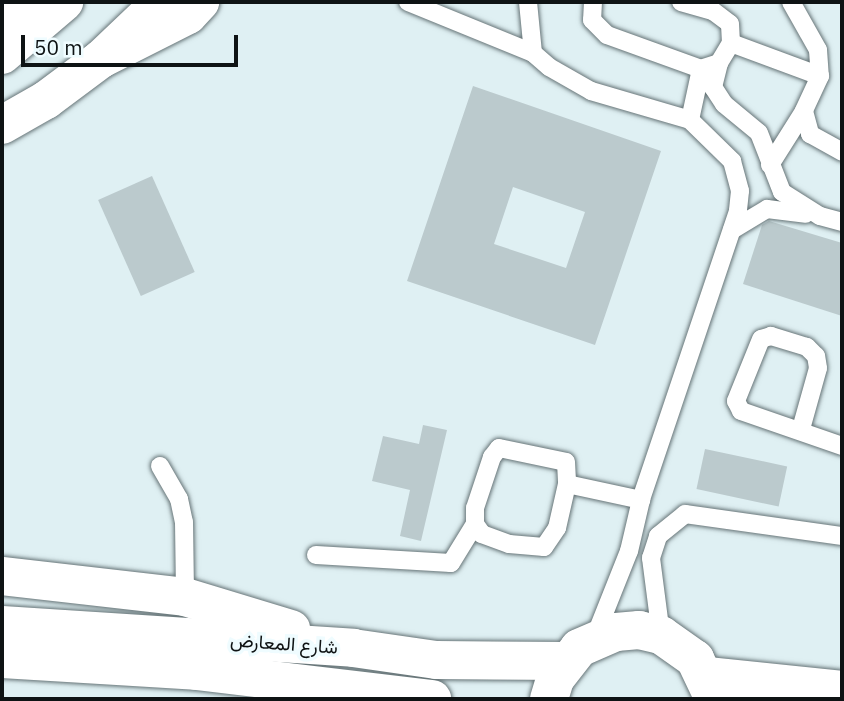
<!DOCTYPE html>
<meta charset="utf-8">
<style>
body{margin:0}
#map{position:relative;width:844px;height:701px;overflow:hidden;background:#dff0f3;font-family:"IBM Plex Sans",Vazirmatn,sans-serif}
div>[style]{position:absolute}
.building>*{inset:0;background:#bbcacd;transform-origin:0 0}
.roads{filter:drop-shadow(0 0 2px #667477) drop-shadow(0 0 2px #667477)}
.lane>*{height:18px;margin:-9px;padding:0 9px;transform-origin:9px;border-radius:9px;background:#fff}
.secondary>*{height:38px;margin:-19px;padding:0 19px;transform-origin:19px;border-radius:19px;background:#fff}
.highway>*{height:38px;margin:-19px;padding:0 19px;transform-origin:19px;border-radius:19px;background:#fff}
span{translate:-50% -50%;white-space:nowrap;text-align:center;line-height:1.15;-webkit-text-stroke:7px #effcff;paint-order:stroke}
.street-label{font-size:19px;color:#0e1314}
.frame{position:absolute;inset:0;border:4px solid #0e1314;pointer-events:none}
.scale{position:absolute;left:21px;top:35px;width:217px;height:32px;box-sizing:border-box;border:4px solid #0e1314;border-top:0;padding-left:9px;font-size:21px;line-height:24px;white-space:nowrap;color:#0e1314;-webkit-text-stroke:5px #effcff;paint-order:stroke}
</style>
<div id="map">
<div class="building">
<div style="clip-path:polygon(evenodd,473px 86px,661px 151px,595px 345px,407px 281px,473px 86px,513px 187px,585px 212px,566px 268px,494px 244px,513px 187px)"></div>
<div style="left:152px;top:176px;width:105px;height:59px;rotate:66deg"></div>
<div style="clip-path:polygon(769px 221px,842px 243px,842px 316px,743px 284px,762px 225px)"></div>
<div style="clip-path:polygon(423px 425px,447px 430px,421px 541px,400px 536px,410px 490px,372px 481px,383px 436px,419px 444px)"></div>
<div style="left:705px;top:449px;width:84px;height:41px;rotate:12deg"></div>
</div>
<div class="roads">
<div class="lane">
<div style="left:408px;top:2px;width:135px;rotate:22.2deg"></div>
<div style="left:528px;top:2px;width:51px;rotate:84.4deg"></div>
<div style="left:533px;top:53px;width:21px;rotate:41deg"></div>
<div style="left:549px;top:67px;width:48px;rotate:29.7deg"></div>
<div style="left:591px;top:91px;width:103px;rotate:16.3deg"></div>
<div style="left:690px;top:120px;width:59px;rotate:44.3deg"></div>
<div style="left:732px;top:161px;width:31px;rotate:75deg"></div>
<div style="left:740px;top:191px;width:20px;rotate:96deg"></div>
<div style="left:738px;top:211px;width:305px;rotate:108.6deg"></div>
<div style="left:641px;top:500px;width:52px;rotate:103.2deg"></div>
<div style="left:629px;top:551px;width:95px;rotate:111.7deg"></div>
<div style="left:593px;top:2px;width:18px;rotate:93deg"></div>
<div style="left:592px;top:20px;width:21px;rotate:45deg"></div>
<div style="left:607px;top:35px;width:100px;rotate:19.9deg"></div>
<div style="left:681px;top:2px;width:33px;rotate:16deg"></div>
<div style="left:713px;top:11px;width:21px;rotate:37deg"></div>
<div style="left:730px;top:24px;width:19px;rotate:87deg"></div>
<div style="left:731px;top:43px;width:23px;rotate:121deg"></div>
<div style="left:719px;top:63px;width:19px;rotate:162deg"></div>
<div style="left:701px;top:69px;width:52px;rotate:102.2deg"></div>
<div style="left:791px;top:2px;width:55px;rotate:60.6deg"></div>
<div style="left:818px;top:50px;width:26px;rotate:86deg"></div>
<div style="left:820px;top:76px;width:38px;rotate:115deg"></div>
<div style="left:804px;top:111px;width:24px;rotate:75deg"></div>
<div style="left:810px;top:134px;width:37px;rotate:29deg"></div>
<div style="left:731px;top:43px;width:95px;rotate:20.3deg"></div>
<div style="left:719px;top:63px;width:25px;rotate:104deg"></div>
<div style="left:713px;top:87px;width:20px;rotate:57deg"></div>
<div style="left:724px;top:104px;width:45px;rotate:39.6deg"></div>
<div style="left:759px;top:133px;width:63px;rotate:68.7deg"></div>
<div style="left:782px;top:192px;width:45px;rotate:32.3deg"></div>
<div style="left:820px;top:216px;width:23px;rotate:15deg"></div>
<div style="left:770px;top:165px;width:64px;rotate:-57.8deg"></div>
<div style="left:732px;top:230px;width:41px;rotate:-31deg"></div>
<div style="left:767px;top:209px;width:39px;rotate:7deg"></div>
<div style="left:801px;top:429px;width:63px;rotate:-74.4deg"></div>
<div style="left:818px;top:368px;width:12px;rotate:-99deg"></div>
<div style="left:816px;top:356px;width:13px;rotate:-135deg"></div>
<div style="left:807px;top:347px;width:38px;rotate:-163deg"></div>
<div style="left:771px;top:336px;width:10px;rotate:163deg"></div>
<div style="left:761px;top:339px;width:67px;rotate:112deg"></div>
<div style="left:736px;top:401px;width:11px;rotate:63deg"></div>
<div style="left:741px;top:411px;width:107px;rotate:19.1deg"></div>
<div style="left:160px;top:466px;width:38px;rotate:60deg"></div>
<div style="left:179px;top:499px;width:24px;rotate:78deg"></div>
<div style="left:184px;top:522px;width:75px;rotate:89.2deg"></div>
<div style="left:567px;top:484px;width:45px;rotate:102.8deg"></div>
<div style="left:557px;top:528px;width:23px;rotate:124deg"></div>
<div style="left:544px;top:547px;width:35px;rotate:-175deg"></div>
<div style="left:509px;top:544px;width:29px;rotate:-160deg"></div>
<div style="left:482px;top:534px;width:12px;rotate:-125deg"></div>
<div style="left:475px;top:524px;width:16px;rotate:-90deg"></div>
<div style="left:475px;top:508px;width:54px;rotate:-71.6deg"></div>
<div style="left:492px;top:457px;width:11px;rotate:-52deg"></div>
<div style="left:499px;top:448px;width:68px;rotate:11.8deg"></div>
<div style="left:566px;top:462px;width:22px;rotate:87deg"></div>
<div style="left:567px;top:484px;width:76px;rotate:12.2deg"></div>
<div style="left:316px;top:555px;width:135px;rotate:3.4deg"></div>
<div style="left:451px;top:563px;width:46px;rotate:-58.4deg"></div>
<div style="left:661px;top:635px;width:78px;rotate:-97.4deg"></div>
<div style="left:651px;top:558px;width:23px;rotate:-72deg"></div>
<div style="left:658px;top:536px;width:35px;rotate:-39deg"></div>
<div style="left:685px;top:514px;width:159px;rotate:8deg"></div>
</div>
<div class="secondary">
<div style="left:2px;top:55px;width:82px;rotate:-40.5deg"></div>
<div style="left:2px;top:125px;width:51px;rotate:-29.6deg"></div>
<div style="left:46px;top:100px;width:69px;rotate:-36.7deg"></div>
<div style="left:101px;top:59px;width:83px;rotate:-43.5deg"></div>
<div style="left:2px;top:576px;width:184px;rotate:6.5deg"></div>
<div style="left:185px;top:597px;width:111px;rotate:16.8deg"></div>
<div style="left:2px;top:625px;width:352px;rotate:3.7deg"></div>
<div style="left:353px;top:648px;width:84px;rotate:8.2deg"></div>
<div style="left:436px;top:660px;width:130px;rotate:0.4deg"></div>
<div style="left:2px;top:659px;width:194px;rotate:3.5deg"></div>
<div style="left:196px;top:671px;width:238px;rotate:6.8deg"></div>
<div style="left:707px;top:676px;width:136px;rotate:5.9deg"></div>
<div style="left:549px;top:699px;width:21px;rotate:-73deg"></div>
<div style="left:555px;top:679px;width:39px;rotate:-52deg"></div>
<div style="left:579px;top:648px;width:40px;rotate:-23.4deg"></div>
<div style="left:616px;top:632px;width:23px;rotate:-5deg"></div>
<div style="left:639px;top:630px;width:23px;rotate:13deg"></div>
<div style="left:661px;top:635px;width:42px;rotate:35.2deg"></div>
<div style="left:695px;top:659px;width:44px;rotate:64.6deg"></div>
</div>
<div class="highway">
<div style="left:2px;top:27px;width:37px;rotate:-43deg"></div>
<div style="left:101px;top:59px;width:97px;rotate:-26.8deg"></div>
<div style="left:188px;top:15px;width:18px;rotate:-47deg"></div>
</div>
</div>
<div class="street-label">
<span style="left:284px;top:644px;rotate:4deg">شارع المعارض</span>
</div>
<div class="frame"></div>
<div class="scale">50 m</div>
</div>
